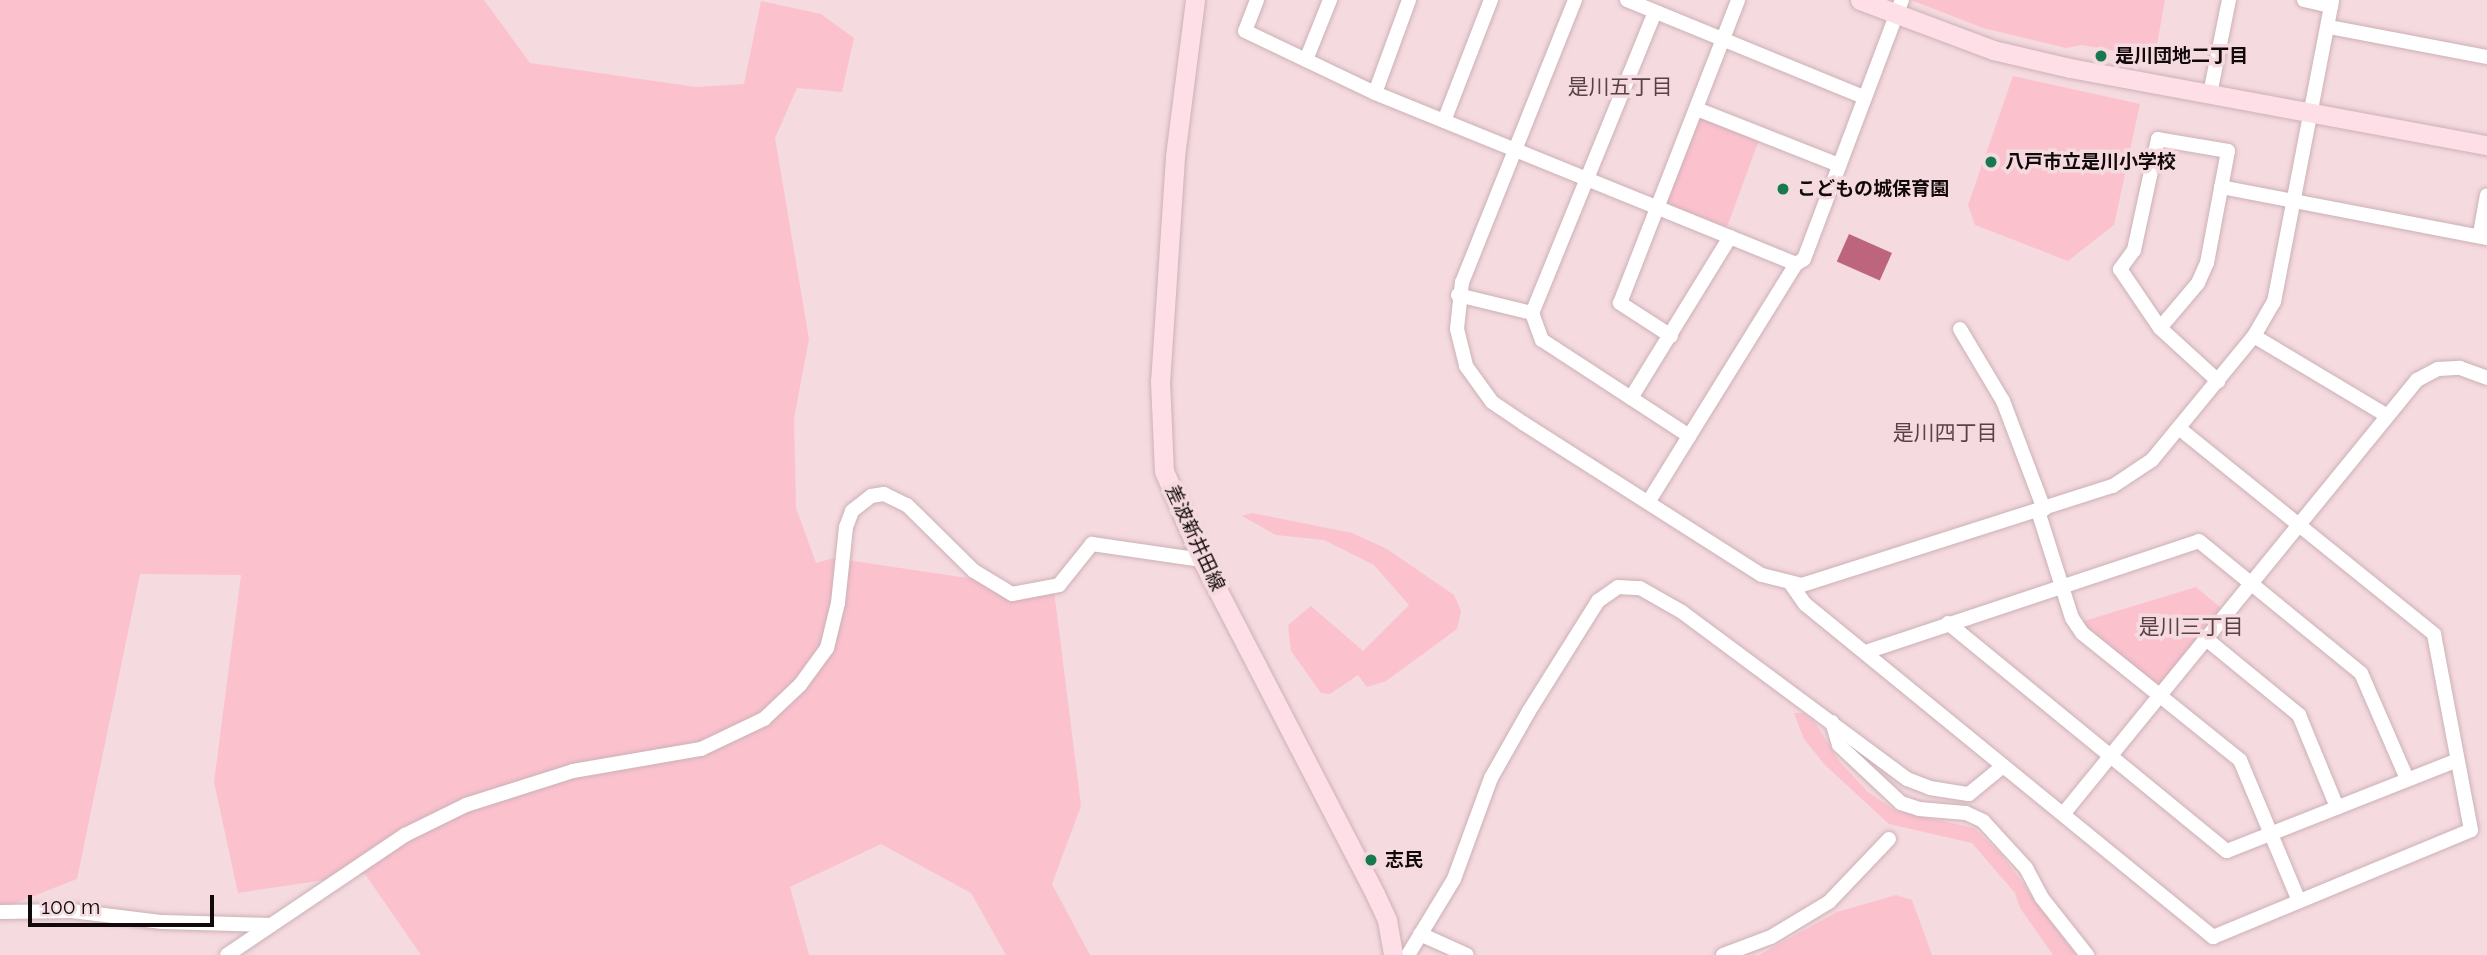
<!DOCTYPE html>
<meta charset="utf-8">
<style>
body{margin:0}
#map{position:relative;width:2487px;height:955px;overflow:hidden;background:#f5dadf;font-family:Raleway,"Noto Sans JP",sans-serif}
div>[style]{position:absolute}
.green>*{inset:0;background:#fbc2ce}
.water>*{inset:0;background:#bd657c;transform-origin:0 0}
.roads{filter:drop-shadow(0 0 2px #cbb1b6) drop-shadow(0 0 2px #cbb1b6)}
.street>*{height:14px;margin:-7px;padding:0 7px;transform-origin:7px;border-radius:7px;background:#fff}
.secondary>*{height:19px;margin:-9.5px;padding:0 9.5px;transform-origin:9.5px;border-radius:9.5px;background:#fedfe7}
.dots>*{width:19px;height:19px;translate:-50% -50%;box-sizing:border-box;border:4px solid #f5dadf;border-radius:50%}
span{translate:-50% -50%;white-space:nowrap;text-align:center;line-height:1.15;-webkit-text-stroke:7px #f5dadf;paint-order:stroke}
.poi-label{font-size:19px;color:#11090a;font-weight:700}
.left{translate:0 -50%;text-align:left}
.street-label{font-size:19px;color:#11090a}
.neighbourhood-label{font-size:21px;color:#584247}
.scale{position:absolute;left:28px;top:895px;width:186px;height:32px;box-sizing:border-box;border:4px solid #11090a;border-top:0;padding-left:9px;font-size:21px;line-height:24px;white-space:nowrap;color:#11090a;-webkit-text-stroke:5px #f5dadf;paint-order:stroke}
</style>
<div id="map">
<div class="green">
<div style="clip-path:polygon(0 0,484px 0,530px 63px,696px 87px,744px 84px,761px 1px,821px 14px,854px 38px,842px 92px,797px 88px,775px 138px,809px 339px,794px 419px,796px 508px,816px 563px,833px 558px,1054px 591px,1081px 806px,1052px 884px,1090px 955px,1006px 955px,971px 893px,881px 844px,790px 887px,809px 955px,421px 955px,365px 874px,238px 893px,214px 782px,241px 575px,140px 574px,77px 879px,0 909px)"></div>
<div style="clip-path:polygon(1911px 0,2165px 0,2156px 50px,2121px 52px,2082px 45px,2066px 48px,1983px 28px)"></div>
<div style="clip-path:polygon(2013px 76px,2140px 104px,2114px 225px,2068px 261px,1975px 225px,1968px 205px)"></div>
<div style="clip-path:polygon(1704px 117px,1759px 140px,1727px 227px,1669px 205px,1666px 199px,1696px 121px)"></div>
<div style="clip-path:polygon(1252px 513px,1352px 533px,1387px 549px,1454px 595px,1461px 611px,1457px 629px,1386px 681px,1367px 687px,1358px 675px,1330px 694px,1321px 693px,1291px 651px,1288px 625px,1311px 606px,1363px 651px,1409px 605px,1374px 565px,1324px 540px,1276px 535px,1242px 516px)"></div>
<div style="clip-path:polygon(2196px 587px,2221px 608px,2162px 683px,2154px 685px,2081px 622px)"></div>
<div style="clip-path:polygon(1794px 713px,1803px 713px,1816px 724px,1839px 761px,1868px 792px,1896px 811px,1974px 828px,2001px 854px,2076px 955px,2053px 955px,2020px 908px,2015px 893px,1972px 843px,1889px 824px,1825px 765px,1804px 739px)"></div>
<div style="clip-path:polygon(1896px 895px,1912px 900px,1932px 955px,1759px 955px,1837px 912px)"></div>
</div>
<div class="water">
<div style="left:1849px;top:234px;width:47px;height:30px;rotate:24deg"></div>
</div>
<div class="roads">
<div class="street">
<div style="left:1257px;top:0;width:33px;rotate:111deg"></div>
<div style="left:1245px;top:31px;width:144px;rotate:25.5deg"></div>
<div style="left:1375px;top:93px;width:454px;rotate:22.1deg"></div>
<div style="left:1575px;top:0;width:304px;rotate:111.8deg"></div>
<div style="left:1462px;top:282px;width:47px;rotate:96.1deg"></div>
<div style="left:1457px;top:329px;width:38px;rotate:76deg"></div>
<div style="left:1466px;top:366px;width:44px;rotate:54.2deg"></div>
<div style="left:1492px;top:402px;width:37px;rotate:34deg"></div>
<div style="left:1523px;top:423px;width:283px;rotate:32.5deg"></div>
<div style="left:1762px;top:575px;width:41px;rotate:14deg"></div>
<div style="left:1802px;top:585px;width:326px;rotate:-17.7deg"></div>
<div style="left:2113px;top:486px;width:47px;rotate:-33.7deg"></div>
<div style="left:2152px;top:460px;width:161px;rotate:-50.6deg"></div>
<div style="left:2254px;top:336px;width:39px;rotate:-60deg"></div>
<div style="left:2274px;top:302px;width:308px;rotate:-79.1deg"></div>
<div style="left:1627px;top:0;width:256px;rotate:22.3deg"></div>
<div style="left:2304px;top:0;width:28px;rotate:13deg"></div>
<div style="left:1655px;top:12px;width:325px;rotate:112.2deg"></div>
<div style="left:1532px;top:313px;width:29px;rotate:70deg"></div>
<div style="left:1542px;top:340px;width:176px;rotate:33.1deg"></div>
<div style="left:2329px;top:27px;width:161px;rotate:10.8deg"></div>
<div style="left:1306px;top:60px;width:65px;rotate:-68.2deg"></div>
<div style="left:1375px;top:93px;width:99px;rotate:-69.9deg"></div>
<div style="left:2210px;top:94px;width:96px;rotate:-78.6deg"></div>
<div style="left:1697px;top:109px;width:153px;rotate:21.5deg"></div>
<div style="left:1444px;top:121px;width:130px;rotate:-68.8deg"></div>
<div style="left:2221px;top:187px;width:271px;rotate:10.9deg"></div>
<div style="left:2480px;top:234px;width:39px;rotate:-80deg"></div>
<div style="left:1458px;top:295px;width:76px;rotate:13.7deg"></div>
<div style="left:2160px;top:328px;width:59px;rotate:-49.8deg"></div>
<div style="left:2198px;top:283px;width:22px;rotate:-66deg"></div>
<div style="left:2207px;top:263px;width:114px;rotate:-79.4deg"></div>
<div style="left:2228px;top:151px;width:71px;rotate:-170.3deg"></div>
<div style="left:2158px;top:139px;width:114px;rotate:102.2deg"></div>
<div style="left:2134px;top:250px;width:24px;rotate:126deg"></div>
<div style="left:2120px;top:269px;width:71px;rotate:55.9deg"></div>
<div style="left:2160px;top:328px;width:79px;rotate:42.4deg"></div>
<div style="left:1960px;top:329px;width:84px;rotate:59.2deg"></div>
<div style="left:2003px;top:401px;width:116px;rotate:69.2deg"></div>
<div style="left:1671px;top:336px;width:61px;rotate:-147.1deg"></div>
<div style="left:1620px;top:303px;width:325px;rotate:-68.7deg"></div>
<div style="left:2254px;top:336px;width:154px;rotate:30.9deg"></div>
<div style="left:1631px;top:398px;width:189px;rotate:-58.4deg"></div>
<div style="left:1649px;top:501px;width:279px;rotate:-58.2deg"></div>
<div style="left:1796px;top:264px;width:9px;rotate:-32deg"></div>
<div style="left:1804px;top:259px;width:277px;rotate:-69.3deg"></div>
<div style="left:2038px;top:511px;width:112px;rotate:72.4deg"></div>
<div style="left:2072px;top:618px;width:18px;rotate:56deg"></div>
<div style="left:2082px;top:633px;width:203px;rotate:38.8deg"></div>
<div style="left:2240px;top:760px;width:153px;rotate:67.3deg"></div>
<div style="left:1791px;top:584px;width:24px;rotate:55deg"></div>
<div style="left:1805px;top:604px;width:527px;rotate:39.22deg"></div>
<div style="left:2213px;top:937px;width:279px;rotate:-22.5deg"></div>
<div style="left:2471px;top:830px;width:199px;rotate:-100.7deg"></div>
<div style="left:2434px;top:634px;width:328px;rotate:-141.1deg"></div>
<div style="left:1948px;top:623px;width:360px;rotate:39.3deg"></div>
<div style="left:2227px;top:851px;width:246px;rotate:-21.5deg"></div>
<div style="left:2205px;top:638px;width:122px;rotate:39.3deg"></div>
<div style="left:2299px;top:715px;width:100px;rotate:67.6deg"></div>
<div style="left:1866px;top:652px;width:351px;rotate:-18.4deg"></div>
<div style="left:2199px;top:541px;width:209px;rotate:39.2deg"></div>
<div style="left:2361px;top:673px;width:116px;rotate:66.5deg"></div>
<div style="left:1832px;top:722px;width:24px;rotate:73deg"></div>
<div style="left:1839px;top:745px;width:85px;rotate:43.1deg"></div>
<div style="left:1901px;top:803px;width:19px;rotate:18deg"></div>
<div style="left:1919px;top:809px;width:47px;rotate:4.9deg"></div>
<div style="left:1966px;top:813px;width:19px;rotate:25deg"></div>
<div style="left:1983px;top:821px;width:64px;rotate:47.5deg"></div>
<div style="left:2026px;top:868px;width:34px;rotate:62deg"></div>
<div style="left:2042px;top:898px;width:73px;rotate:51.7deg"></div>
<div style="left:2064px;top:813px;width:559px;rotate:-50.81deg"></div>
<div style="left:2417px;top:380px;width:24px;rotate:-28deg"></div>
<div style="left:2438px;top:369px;width:22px;rotate:-3deg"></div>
<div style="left:2460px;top:368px;width:29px;rotate:20deg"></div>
<div style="left:0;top:912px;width:72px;rotate:-0.8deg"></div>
<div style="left:72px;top:911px;width:91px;rotate:7deg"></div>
<div style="left:162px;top:922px;width:109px;rotate:1.6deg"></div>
<div style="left:1420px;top:934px;width:51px;rotate:24.1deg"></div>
<div style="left:227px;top:955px;width:215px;rotate:-34deg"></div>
<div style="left:405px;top:835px;width:68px;rotate:-26.2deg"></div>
<div style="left:466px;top:805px;width:112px;rotate:-17.6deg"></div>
<div style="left:573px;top:771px;width:130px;rotate:-9.8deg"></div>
<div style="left:701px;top:749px;width:70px;rotate:-25.5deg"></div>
<div style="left:764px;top:719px;width:50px;rotate:-43.4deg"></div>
<div style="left:800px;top:685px;width:46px;rotate:-53.9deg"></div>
<div style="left:827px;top:648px;width:46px;rotate:-76.3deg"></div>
<div style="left:838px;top:603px;width:76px;rotate:-84deg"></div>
<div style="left:846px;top:527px;width:17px;rotate:-69deg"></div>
<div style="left:852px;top:511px;width:24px;rotate:-38deg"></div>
<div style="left:871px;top:496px;width:13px;rotate:-9deg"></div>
<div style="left:884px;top:494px;width:25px;rotate:26deg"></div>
<div style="left:907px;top:505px;width:94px;rotate:44.6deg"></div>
<div style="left:974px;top:571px;width:44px;rotate:31.2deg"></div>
<div style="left:1012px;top:594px;width:48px;rotate:-10.8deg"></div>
<div style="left:1059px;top:585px;width:53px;rotate:-51.2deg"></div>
<div style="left:1092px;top:544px;width:111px;rotate:8.3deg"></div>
<div style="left:1408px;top:955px;width:89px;rotate:-58.8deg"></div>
<div style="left:1454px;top:879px;width:108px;rotate:-69.9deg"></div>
<div style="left:1491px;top:778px;width:77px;rotate:-60.4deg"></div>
<div style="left:1529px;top:711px;width:130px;rotate:-57.9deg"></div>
<div style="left:1598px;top:601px;width:24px;rotate:-35deg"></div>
<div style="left:1618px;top:587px;width:22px;rotate:3deg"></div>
<div style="left:1640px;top:588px;width:48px;rotate:29.7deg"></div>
<div style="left:1682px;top:612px;width:280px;rotate:36.6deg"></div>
<div style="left:1907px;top:779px;width:25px;rotate:21deg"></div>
<div style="left:1930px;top:788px;width:39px;rotate:9deg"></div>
<div style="left:1969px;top:794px;width:44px;rotate:-39.5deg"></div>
<div style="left:1723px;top:955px;width:51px;rotate:-20.6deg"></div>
<div style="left:1771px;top:937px;width:68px;rotate:-31.1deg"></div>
<div style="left:1829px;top:902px;width:87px;rotate:-46.4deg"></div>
</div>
<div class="secondary">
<div style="left:1195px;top:0;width:158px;rotate:97.3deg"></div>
<div style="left:1175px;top:157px;width:225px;rotate:93.8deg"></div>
<div style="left:1160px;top:381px;width:90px;rotate:87.5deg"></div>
<div style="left:1164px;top:471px;width:97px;rotate:66.9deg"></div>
<div style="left:1202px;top:560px;width:376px;rotate:62.6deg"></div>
<div style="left:1375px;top:894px;width:29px;rotate:65deg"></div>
<div style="left:1387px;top:920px;width:36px;rotate:80deg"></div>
<div style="left:1860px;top:0;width:142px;rotate:20.6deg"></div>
<div style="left:1993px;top:50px;width:79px;rotate:13.2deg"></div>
<div style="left:2070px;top:68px;width:424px;rotate:10.5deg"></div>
</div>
</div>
<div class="dots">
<div style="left:2101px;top:56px;background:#18784f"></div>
<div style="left:1991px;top:162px;background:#18784f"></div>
<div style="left:1783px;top:189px;background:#18784f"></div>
<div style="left:1371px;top:860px;background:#18784f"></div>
</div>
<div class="poi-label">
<span class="left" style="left:2115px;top:56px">是川団地二丁目</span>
<span class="left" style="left:2005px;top:162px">八戸市立是川小学校</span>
<span class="left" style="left:1797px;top:189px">こどもの城保育園</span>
<span class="left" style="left:1385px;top:860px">志民</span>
</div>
<div class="street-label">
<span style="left:1195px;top:538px;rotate:65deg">差波新井田線</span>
</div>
<div class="neighbourhood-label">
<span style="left:1620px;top:87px">是川五丁目</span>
<span style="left:1945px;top:433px">是川四丁目</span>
<span style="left:2191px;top:627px">是川三丁目</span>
</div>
<div class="scale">100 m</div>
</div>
